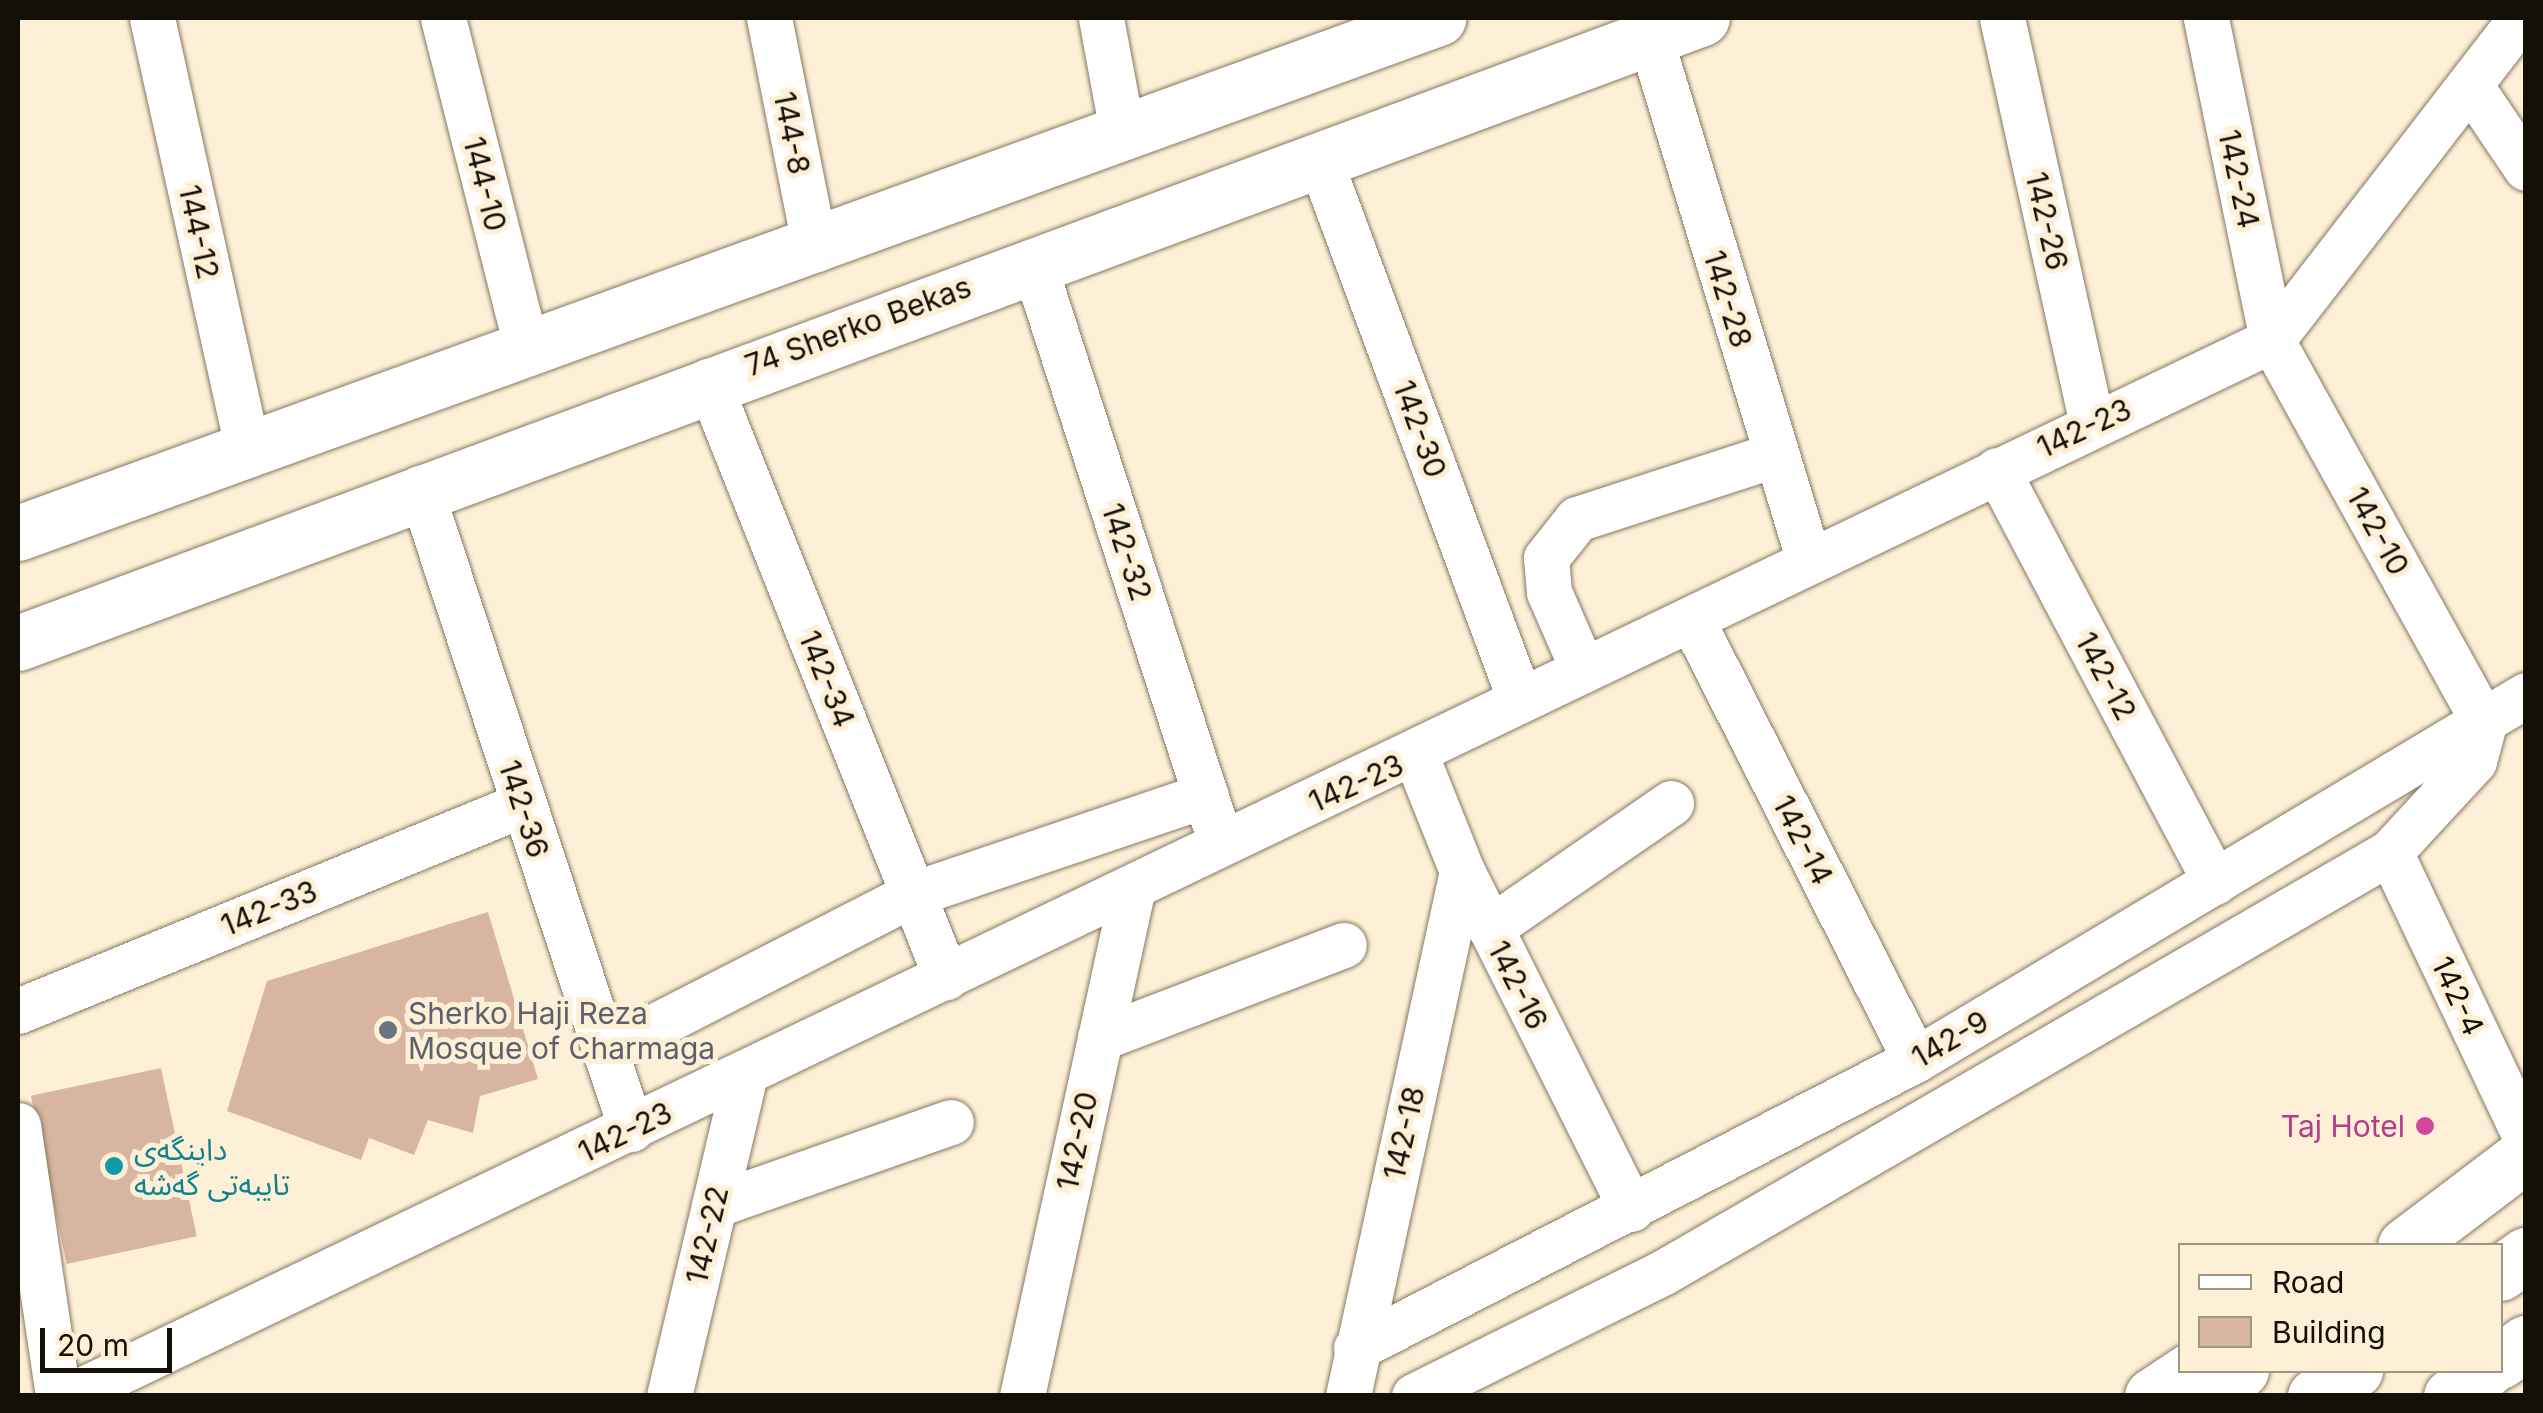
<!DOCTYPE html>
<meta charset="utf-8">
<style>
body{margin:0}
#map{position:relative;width:2543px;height:1413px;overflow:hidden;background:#fef0d7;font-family:Inter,"Noto Sans Arabic",sans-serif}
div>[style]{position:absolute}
.building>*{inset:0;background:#d8b5a0;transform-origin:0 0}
.roads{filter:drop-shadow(0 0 2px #857861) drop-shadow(0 0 2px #857861)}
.street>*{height:45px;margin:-22.5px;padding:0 22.5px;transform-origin:22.5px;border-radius:22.5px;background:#fff}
.secondary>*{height:55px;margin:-27.5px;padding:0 27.5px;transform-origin:27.5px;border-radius:27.5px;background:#fff}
.highway>*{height:55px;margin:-27.5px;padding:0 27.5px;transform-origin:27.5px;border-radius:27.5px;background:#fff}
.dots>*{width:28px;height:28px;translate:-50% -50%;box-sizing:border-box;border:5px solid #fef0d7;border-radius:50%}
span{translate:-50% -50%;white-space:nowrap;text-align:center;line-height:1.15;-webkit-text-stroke:10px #fef0d7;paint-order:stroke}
.street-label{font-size:30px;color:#140f07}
.worship-label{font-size:30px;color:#5b616d}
.left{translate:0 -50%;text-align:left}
.hotel-label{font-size:30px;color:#b23c85}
.right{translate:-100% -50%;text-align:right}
.culture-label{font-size:30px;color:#0d838f}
.frame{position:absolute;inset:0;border:20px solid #140f07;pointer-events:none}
.legend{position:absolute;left:2178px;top:1243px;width:325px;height:130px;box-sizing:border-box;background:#fef0d7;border:2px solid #a09684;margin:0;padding:12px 18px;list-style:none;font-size:30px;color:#140f07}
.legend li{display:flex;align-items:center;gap:20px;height:50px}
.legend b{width:50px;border:2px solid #a09684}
.scale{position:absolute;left:40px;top:1328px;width:132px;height:45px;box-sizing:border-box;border:5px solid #140f07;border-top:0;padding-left:12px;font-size:30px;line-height:35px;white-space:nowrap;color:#140f07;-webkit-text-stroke:8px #fef0d7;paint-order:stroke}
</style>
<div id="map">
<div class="building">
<div style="clip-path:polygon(488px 912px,538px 1079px,480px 1096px,473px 1133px,428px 1120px,414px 1155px,369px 1138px,361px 1160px,227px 1111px,267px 981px)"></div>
<div style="left:161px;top:1068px;width:172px;height:133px;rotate:78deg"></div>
</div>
<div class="roads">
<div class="street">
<div style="left:152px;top:18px;width:439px;rotate:77.5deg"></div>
<div style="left:443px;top:18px;width:343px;rotate:75.8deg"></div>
<div style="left:769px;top:18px;width:236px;rotate:78.7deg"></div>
<div style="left:1101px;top:18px;width:121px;rotate:79.5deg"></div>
<div style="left:2002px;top:18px;width:416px;rotate:77.5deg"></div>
<div style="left:1650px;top:37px;width:548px;rotate:73.12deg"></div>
<div style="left:2470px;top:85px;width:100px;rotate:56deg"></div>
<div style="left:1319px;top:158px;width:578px;rotate:69.65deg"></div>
<div style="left:1033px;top:262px;width:589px;rotate:72.09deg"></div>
<div style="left:708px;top:381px;width:642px;rotate:68.23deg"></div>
<div style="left:1997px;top:470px;width:466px;rotate:62.1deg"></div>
<div style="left:420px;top:488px;width:675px;rotate:71.78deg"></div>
<div style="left:1692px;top:620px;width:493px;rotate:63.1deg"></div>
<div style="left:1583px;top:670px;width:85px;rotate:-113.6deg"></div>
<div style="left:1549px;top:592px;width:34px;rotate:-95deg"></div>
<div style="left:1546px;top:558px;width:50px;rotate:-51.5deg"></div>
<div style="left:1577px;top:519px;width:207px;rotate:-18deg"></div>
<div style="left:1416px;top:756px;width:124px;rotate:68.2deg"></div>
<div style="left:1462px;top:871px;width:378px;rotate:63.4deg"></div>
<div style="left:2390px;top:852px;width:318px;rotate:64.6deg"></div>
<div style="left:1490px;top:928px;width:220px;rotate:-34.6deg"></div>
<div style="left:18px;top:1011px;width:544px;rotate:-22.27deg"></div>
<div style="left:1100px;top:1038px;width:261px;rotate:-20.9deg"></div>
<div style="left:606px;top:1051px;width:345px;rotate:-27.1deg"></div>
<div style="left:913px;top:894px;width:309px;rotate:-18.7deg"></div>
<div style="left:18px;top:1125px;width:274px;rotate:81.6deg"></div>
<div style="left:714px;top:1205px;width:251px;rotate:-19.3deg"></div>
<div style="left:1356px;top:1348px;width:629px;rotate:-27.26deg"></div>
<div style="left:1915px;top:1060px;width:712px;rotate:-30.85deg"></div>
<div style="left:69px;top:1396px;width:2443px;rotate:-25.61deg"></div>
<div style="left:2272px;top:340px;width:407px;rotate:-52.3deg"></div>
<div style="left:669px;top:1396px;width:331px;rotate:-76.7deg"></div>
<div style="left:1022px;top:1396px;width:521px;rotate:-77.7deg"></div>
<div style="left:1348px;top:1396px;width:537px;rotate:-77.75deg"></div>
<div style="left:1414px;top:1396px;width:277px;rotate:-26.4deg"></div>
<div style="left:1662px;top:1273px;width:841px;rotate:-30.04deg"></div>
<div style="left:2390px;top:852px;width:124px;rotate:-47.3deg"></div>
<div style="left:2474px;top:761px;width:39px;rotate:-75deg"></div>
<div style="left:2484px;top:723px;width:438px;rotate:-119deg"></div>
<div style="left:2272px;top:340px;width:329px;rotate:-101.6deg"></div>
</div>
<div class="secondary">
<div style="left:18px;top:533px;width:1511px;rotate:-19.93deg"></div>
<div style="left:18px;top:643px;width:1796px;rotate:-20.36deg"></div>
<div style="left:2152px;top:1396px;width:47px;rotate:-33.7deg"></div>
</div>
<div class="highway">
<div style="left:2405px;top:1246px;width:152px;rotate:-37.2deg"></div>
<div style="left:2500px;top:1273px;width:32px;rotate:-35deg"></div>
<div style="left:2500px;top:1361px;width:32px;rotate:-35deg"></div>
<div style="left:2208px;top:1396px;width:42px;rotate:-38.2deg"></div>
<div style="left:2315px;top:1396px;width:48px;rotate:-33deg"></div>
<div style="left:2451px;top:1396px;width:44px;rotate:-36.6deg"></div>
</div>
</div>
<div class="dots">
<div style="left:388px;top:1030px;background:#6b7280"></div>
<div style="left:2425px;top:1126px;background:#d1479c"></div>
<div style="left:114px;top:1166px;background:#0f9aa8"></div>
</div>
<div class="street-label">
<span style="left:792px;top:133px;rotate:79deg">144-8</span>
<span style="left:2239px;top:179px;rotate:78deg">142-24</span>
<span style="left:485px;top:184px;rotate:76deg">144-10</span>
<span style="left:2047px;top:221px;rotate:77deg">142-26</span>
<span style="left:199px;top:232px;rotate:78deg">144-12</span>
<span style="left:1728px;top:299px;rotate:73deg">142-28</span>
<span style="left:858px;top:326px;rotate:-20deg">74 Sherko Bekas</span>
<span style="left:2084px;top:428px;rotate:-25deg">142-23</span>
<span style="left:1420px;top:429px;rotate:70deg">142-30</span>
<span style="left:2378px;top:531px;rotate:61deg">142-10</span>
<span style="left:1127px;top:552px;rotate:72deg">142-32</span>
<span style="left:2106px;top:676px;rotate:62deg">142-12</span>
<span style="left:827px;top:679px;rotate:68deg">142-34</span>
<span style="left:1356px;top:783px;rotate:-24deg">142-23</span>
<span style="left:524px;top:809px;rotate:72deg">142-36</span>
<span style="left:1803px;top:840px;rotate:63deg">142-14</span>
<span style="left:269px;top:908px;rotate:-22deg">142-33</span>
<span style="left:1518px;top:985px;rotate:63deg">142-16</span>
<span style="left:2458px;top:996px;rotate:65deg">142-4</span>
<span style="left:1950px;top:1039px;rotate:-30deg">142-9</span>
<span style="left:625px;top:1132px;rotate:-26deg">142-23</span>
<span style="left:1404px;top:1133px;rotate:-77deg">142-18</span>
<span style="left:1077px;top:1141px;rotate:-78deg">142-20</span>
<span style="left:707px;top:1235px;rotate:-77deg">142-22</span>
</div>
<div class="worship-label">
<span class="left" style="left:408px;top:1030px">Sherko Haji Reza<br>Mosque of Charmaga</span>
</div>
<div class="hotel-label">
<span class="right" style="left:2405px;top:1126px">Taj Hotel</span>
</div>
<div class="culture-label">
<span class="left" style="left:134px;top:1166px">داینگەی<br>تایبەتی گەشە</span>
</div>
<div class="frame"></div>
<ul class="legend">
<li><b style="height:12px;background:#fff"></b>Road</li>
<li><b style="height:28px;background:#d8b5a0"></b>Building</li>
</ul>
<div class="scale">20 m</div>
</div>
